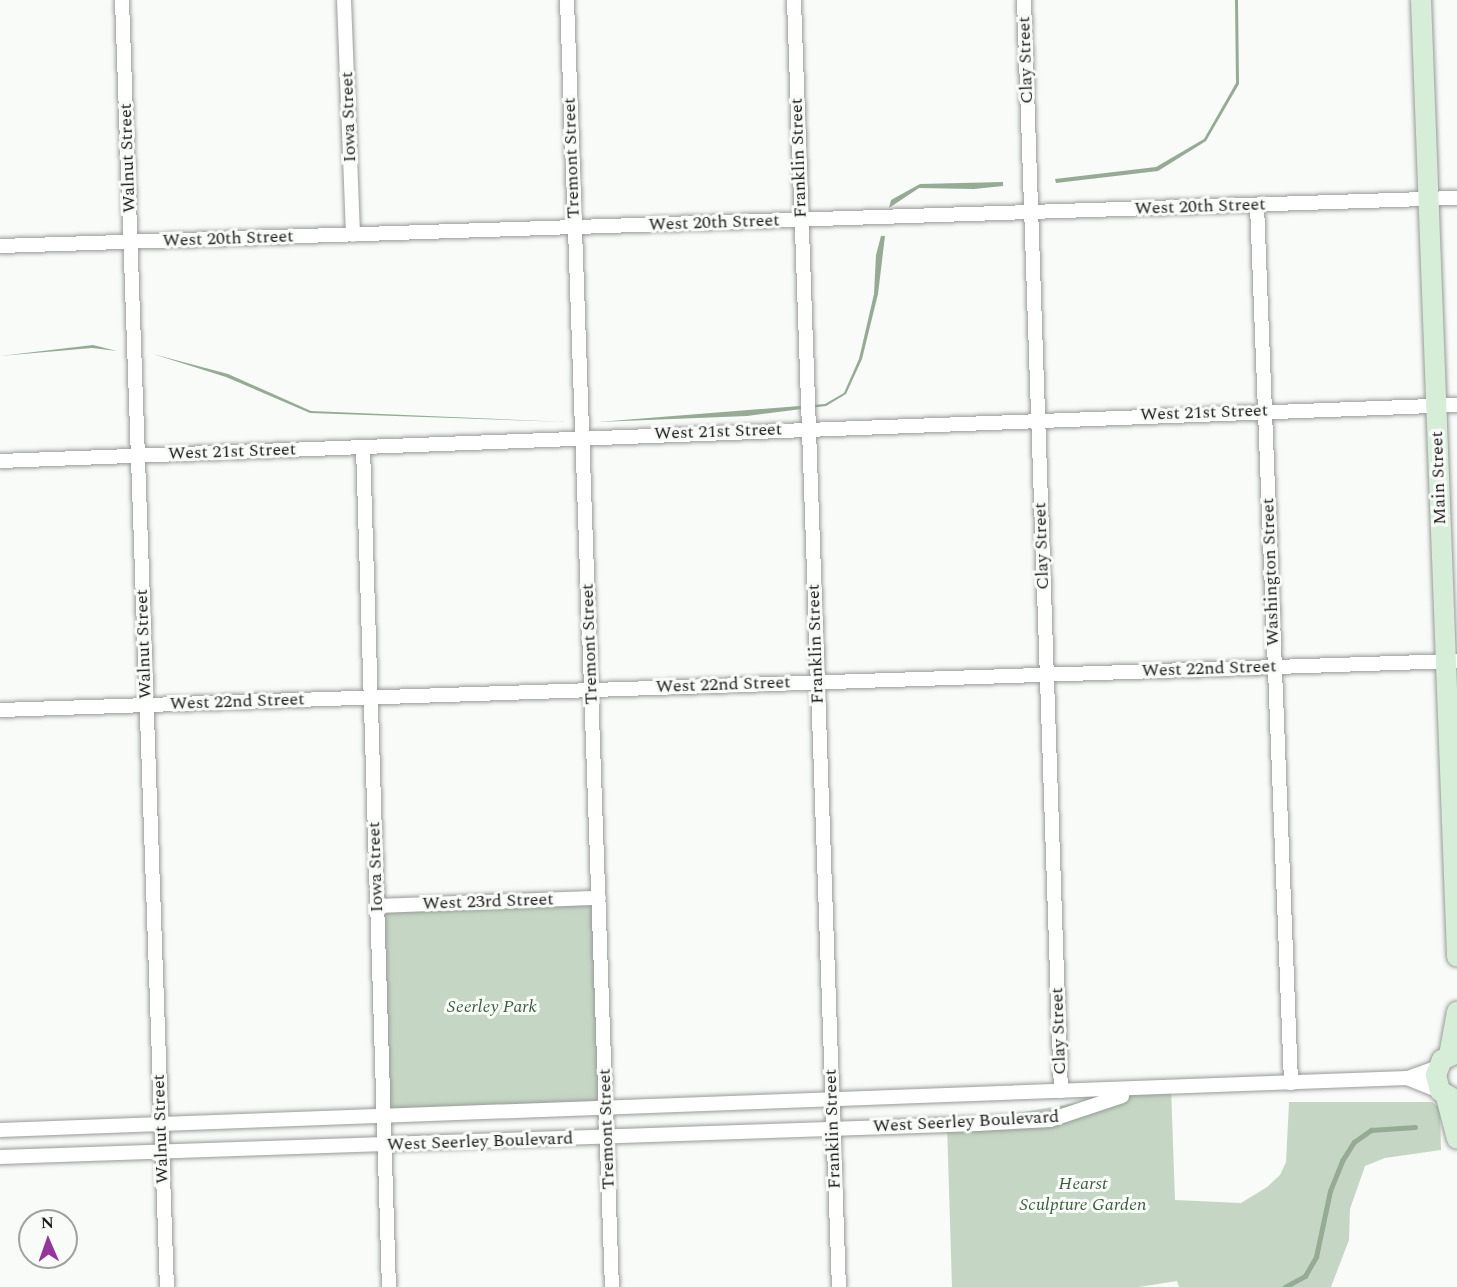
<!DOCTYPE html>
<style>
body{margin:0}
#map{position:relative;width:1457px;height:1287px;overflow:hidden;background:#f8fbf8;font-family:Spectral,serif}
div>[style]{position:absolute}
.green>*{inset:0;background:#c5d7c4;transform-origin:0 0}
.water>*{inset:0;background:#95ab94}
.stream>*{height:4.5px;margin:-2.25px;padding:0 2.25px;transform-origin:2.25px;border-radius:2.25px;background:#95ab94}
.roads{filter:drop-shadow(0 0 2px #989b98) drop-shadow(0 0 2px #989b98)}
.street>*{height:14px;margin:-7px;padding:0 7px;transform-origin:7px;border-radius:7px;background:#fff}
.secondary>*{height:20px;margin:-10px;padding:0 10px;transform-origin:10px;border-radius:10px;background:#d6eed7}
span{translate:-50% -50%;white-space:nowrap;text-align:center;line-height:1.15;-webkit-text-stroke:6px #f8fbf8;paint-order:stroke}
.street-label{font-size:18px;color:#1c1d1c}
.park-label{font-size:18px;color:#3b5f3b;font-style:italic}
.north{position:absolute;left:18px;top:1209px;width:60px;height:60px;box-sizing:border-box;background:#f8fbf8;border:2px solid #a0a2a0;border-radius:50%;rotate:358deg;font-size:16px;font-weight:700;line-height:24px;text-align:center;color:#1c1d1c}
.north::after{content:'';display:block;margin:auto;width:21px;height:27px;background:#94349c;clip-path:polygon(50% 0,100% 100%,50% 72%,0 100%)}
</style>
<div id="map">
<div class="green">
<div style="left:599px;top:898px;width:210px;height:222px;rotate:88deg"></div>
<div style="clip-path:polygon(1171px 1087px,1175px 1200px,1241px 1203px,1267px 1187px,1280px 1175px,1286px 1162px,1289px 1102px,1432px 1102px,1440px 1108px,1441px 1150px,1385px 1158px,1365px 1166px,1350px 1209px,1349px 1240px,1331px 1287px,1179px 1287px,1177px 1281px,1139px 1287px,952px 1287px,947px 1125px)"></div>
</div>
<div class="water">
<div style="clip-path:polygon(1235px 0,1238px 0,1239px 84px,1206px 141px,1158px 171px,1056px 183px,1055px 179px,1156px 167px,1204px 139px,1236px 83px)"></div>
<div style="clip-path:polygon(1003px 182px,1003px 186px,974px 189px,919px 188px,889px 208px,891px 200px,920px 184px)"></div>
<div style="clip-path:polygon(881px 236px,885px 236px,878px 294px,862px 359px,846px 394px,826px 406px,747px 416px,598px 422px,825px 404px,844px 393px,859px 359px,874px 294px,876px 255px)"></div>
<div style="clip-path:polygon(93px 345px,117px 351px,92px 348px,0 356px)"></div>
<div style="clip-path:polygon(153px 354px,228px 374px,311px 411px,567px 422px,310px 413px,226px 377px)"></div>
</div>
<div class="stream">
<div style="left:1285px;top:1287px;width:23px;rotate:-29deg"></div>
<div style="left:1305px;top:1276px;width:22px;rotate:-60deg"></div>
<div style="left:1316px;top:1257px;width:67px;rotate:-78deg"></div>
<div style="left:1330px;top:1191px;width:32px;rotate:-68deg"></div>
<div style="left:1342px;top:1161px;width:22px;rotate:-58deg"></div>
<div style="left:1354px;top:1142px;width:21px;rotate:-35deg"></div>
<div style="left:1371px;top:1130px;width:44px;rotate:-3.9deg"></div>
</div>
<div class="roads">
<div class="street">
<div style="left:122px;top:0;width:1288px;rotate:88deg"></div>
<div style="left:344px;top:0;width:235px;rotate:87.8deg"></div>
<div style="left:567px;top:0;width:1288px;rotate:88deg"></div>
<div style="left:794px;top:0;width:1288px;rotate:88deg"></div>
<div style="left:1024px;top:0;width:1092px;rotate:88.06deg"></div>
<div style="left:1257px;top:205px;width:879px;rotate:87.78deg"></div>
<div style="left:0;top:246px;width:1458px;rotate:-1.89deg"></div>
<div style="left:363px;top:447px;width:840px;rotate:88.23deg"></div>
<div style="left:0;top:461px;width:1458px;rotate:-2.2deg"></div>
<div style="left:0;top:710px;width:1458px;rotate:-1.93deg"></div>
<div style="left:377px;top:906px;width:222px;rotate:-2.1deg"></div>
<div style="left:1438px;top:1067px;width:33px;rotate:160deg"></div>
<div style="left:1407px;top:1078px;width:35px;rotate:22deg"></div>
<div style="left:0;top:1130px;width:1408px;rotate:-2.12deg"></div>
<div style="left:0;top:1157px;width:978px;rotate:-1.93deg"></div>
<div style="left:977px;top:1124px;width:73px;rotate:-3.1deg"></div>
<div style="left:1050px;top:1120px;width:76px;rotate:-18.4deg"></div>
</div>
<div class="secondary">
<div style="left:1421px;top:0;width:957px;rotate:87.84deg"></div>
<div style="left:1457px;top:1053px;width:17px;rotate:155deg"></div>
<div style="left:1442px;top:1060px;width:16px;rotate:112deg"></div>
<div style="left:1436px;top:1075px;width:16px;rotate:76deg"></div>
<div style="left:1440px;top:1091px;width:20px;rotate:30deg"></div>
<div style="left:1449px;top:1055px;width:44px;rotate:-79.5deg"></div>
<div style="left:1446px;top:1097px;width:43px;rotate:75.3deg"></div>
</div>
</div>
<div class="street-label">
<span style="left:1026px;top:60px;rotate:-92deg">Clay Street</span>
<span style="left:349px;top:117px;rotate:-92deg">Iowa Street</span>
<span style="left:128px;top:158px;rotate:-92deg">Walnut Street</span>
<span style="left:572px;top:158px;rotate:-92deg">Tremont Street</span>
<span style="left:799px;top:158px;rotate:-92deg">Franklin Street</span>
<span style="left:1200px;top:207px;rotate:-2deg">West 20th Street</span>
<span style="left:714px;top:223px;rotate:-2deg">West 20th Street</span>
<span style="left:228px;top:239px;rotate:-2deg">West 20th Street</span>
<span style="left:1204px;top:413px;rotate:-2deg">West 21st Street</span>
<span style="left:718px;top:432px;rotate:-2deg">West 21st Street</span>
<span style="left:232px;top:452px;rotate:-2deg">West 21st Street</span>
<span style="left:1439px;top:478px;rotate:-92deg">Main Street</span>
<span style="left:1042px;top:546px;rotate:-92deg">Clay Street</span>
<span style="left:1271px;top:572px;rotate:-92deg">Washington Street</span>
<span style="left:144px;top:644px;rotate:-92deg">Walnut Street</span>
<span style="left:590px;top:644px;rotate:-92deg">Tremont Street</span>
<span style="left:816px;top:644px;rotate:-92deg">Franklin Street</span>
<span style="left:1209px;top:669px;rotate:-2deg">West 22nd Street</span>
<span style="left:723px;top:685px;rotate:-2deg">West 22nd Street</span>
<span style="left:237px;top:702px;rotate:-2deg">West 22nd Street</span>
<span style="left:376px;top:867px;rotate:-92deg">Iowa Street</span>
<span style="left:488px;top:902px;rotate:-2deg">West 23rd Street</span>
<span style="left:1059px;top:1031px;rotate:-92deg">Clay Street</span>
<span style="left:966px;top:1122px;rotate:-3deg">West Seerley Boulevard</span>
<span style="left:161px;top:1129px;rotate:-92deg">Walnut Street</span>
<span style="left:607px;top:1129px;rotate:-92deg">Tremont Street</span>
<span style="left:833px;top:1129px;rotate:-92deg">Franklin Street</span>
<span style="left:480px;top:1142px;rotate:-2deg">West Seerley Boulevard</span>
</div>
<div class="park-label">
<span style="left:492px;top:1007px">Seerley Park</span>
<span style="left:1083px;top:1195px">Hearst<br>Sculpture Garden</span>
</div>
<div class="north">N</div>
</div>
